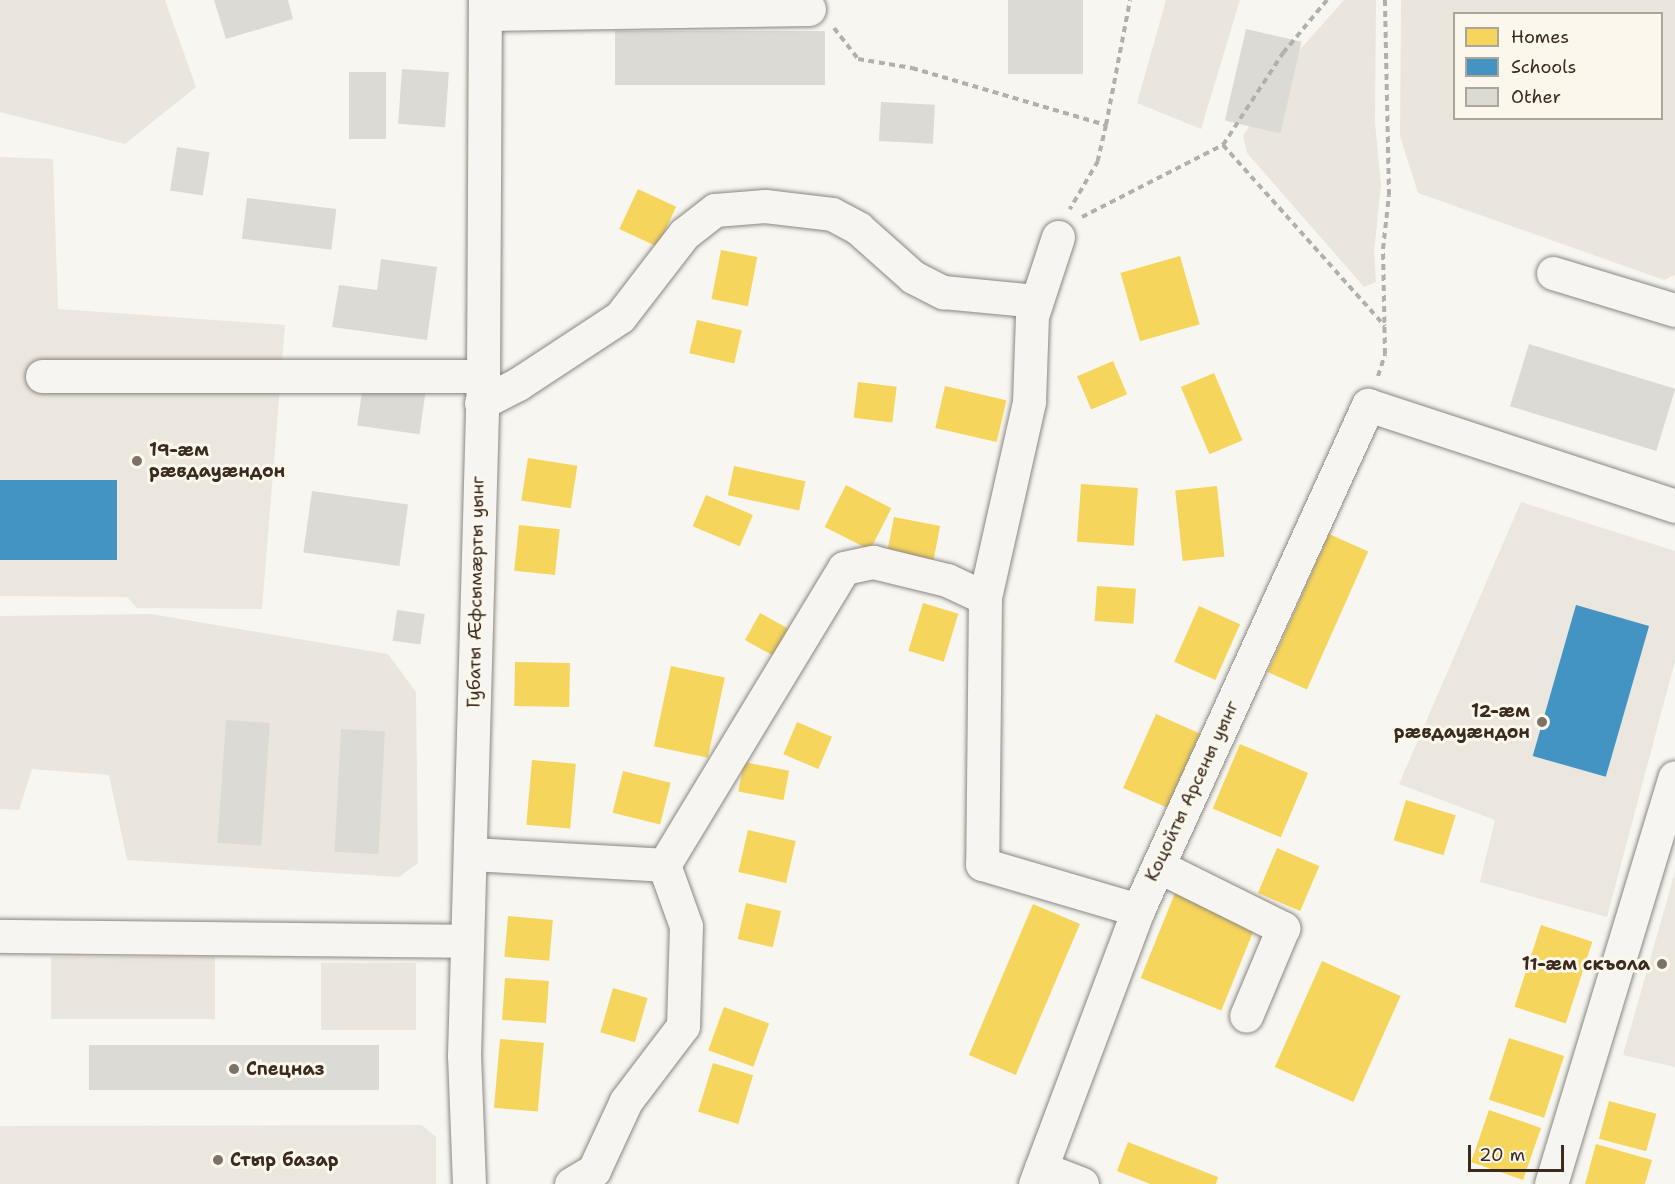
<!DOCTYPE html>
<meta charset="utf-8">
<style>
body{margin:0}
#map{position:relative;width:1675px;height:1184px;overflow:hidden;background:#f8f6f0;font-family:"Shantell Sans",sans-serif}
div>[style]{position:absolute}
.built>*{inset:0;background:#ebe6de}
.green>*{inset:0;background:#eae6dd;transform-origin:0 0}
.homes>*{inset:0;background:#f6d55c;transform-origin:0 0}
.schools>*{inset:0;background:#4393c3;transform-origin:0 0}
.building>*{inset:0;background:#dcdad5;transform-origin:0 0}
.path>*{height:4px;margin-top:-2px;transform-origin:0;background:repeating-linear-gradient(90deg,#b3b0ac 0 6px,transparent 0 10.5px)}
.roads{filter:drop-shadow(0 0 2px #8b8781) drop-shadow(0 0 2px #8b8781)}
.minor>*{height:33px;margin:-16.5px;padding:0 16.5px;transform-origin:16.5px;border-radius:16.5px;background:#f6f5f1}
.dots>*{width:16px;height:16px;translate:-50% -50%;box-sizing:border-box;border:3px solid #fbf7ec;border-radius:50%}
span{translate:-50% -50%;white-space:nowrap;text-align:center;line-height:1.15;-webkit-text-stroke:6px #fbf7ec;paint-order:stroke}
.poi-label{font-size:18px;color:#3b2a1e;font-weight:700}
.left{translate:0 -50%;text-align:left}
.right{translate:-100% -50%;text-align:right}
.street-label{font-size:18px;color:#3b2a1e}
.legend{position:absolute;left:1453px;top:12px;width:210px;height:108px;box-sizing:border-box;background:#fbf7ec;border:2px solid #aea59a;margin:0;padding:8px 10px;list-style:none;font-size:18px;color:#3b2a1e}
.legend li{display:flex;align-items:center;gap:12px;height:30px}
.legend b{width:30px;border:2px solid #aea59a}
.scale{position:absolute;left:1468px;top:1145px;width:96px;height:27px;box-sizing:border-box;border:3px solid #3b2a1e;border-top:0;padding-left:8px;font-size:18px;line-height:21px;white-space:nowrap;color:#3b2a1e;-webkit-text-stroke:4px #fbf7ec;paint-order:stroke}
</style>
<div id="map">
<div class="built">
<div style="clip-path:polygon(0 157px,53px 159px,58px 309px,285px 325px,262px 609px,137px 608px,127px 597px,0 596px)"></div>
<div style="clip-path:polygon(1521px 502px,1675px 551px,1675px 661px,1607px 917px,1480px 882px,1495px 820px,1399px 784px)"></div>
<div style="clip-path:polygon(1675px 872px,1675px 1067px,1623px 1055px)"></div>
<div style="clip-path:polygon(422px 1125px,436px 1137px,436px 1184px,0 1184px,0 1126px)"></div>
</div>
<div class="green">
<div style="clip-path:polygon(0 0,165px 0,196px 87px,125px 144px,0 112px)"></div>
<div style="clip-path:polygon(1166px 0,1240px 0,1201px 129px,1137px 103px)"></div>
<div style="clip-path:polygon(1344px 0,1376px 0,1375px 122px,1381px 185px,1374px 252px,1376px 282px,1364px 287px,1247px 153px,1243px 136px,1287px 64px)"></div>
<div style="clip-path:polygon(evenodd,1401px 0,1675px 0,1675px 275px,1664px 280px,1418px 193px,1400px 136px,1401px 0,1454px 14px,1662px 14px,1662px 118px,1454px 118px,1454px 14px)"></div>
<div style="clip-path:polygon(151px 614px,388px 654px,416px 692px,418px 863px,399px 877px,127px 860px,109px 775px,32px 769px,19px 810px,0 809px,0 616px)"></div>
<div style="left:51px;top:957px;width:164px;height:62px"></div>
<div style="left:321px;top:963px;width:95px;height:67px"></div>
</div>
<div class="homes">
<div style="left:638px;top:189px;width:42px;height:44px;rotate:25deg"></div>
<div style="left:721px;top:250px;width:37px;height:50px;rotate:11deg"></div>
<div style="left:1180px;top:256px;width:71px;height:62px;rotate:74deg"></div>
<div style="left:697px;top:320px;width:46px;height:34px;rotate:13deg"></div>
<div style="left:1113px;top:361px;width:36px;height:39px;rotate:67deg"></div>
<div style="left:1214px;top:373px;width:73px;height:36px;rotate:67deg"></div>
<div style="left:858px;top:382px;width:39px;height:36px;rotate:7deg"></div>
<div style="left:945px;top:386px;width:63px;height:43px;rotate:13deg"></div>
<div style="left:528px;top:458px;width:50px;height:43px;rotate:9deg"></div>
<div style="left:734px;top:466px;width:73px;height:30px;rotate:12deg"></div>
<div style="left:1081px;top:484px;width:57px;height:58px;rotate:4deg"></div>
<div style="left:846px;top:485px;width:51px;height:47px;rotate:27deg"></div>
<div style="left:1217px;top:486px;width:71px;height:42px;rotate:84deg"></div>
<div style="left:706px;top:495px;width:51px;height:34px;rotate:23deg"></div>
<div style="left:894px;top:517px;width:47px;height:41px;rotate:11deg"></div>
<div style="left:519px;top:525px;width:41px;height:46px;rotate:6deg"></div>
<div style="left:1329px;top:534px;width:43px;height:151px;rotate:24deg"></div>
<div style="left:1097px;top:586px;width:39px;height:35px;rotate:4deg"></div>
<div style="left:923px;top:603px;width:37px;height:50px;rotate:17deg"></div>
<div style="left:1199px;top:606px;width:45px;height:61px;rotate:24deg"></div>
<div style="left:760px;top:613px;width:38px;height:31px;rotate:29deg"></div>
<div style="left:515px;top:662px;width:55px;height:44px;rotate:1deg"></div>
<div style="left:671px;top:666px;width:55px;height:82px;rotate:12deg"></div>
<div style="left:1156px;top:714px;width:48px;height:81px;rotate:24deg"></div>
<div style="left:797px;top:722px;width:38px;height:35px;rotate:23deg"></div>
<div style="left:1240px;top:744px;width:74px;height:70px;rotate:23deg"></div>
<div style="left:532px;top:760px;width:44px;height:65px;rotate:5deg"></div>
<div style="left:744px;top:762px;width:46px;height:30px;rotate:11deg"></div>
<div style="left:623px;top:771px;width:49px;height:43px;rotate:14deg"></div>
<div style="left:1406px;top:800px;width:52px;height:42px;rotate:17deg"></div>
<div style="left:748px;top:830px;width:49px;height:43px;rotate:13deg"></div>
<div style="left:1277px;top:848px;width:46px;height:49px;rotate:23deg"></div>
<div style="left:1177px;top:888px;width:87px;height:97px;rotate:22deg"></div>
<div style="left:746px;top:903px;width:36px;height:37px;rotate:13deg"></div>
<div style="left:1033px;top:904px;width:51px;height:164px;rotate:23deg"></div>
<div style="left:508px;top:916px;width:45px;height:41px;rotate:5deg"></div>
<div style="left:1541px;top:925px;width:54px;height:86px;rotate:18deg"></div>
<div style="left:1322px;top:961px;width:86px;height:116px;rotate:24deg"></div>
<div style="left:505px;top:978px;width:44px;height:42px;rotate:4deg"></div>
<div style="left:613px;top:988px;width:36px;height:46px;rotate:16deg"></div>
<div style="left:724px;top:1007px;width:48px;height:46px;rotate:20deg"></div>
<div style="left:1509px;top:1038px;width:58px;height:65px;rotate:18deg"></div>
<div style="left:500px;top:1039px;width:44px;height:69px;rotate:5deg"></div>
<div style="left:713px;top:1063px;width:42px;height:51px;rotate:17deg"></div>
<div style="left:1609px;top:1101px;width:49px;height:39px;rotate:15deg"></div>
<div style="left:1489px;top:1110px;width:55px;height:55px;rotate:19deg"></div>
<div style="clip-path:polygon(1128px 1142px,1218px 1177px,1216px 1184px,1150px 1184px,1117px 1171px)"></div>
<div style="clip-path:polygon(1596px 1144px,1652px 1160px,1645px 1184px,1585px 1184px)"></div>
</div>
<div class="schools">
<div style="left:0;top:480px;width:117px;height:80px"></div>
<div style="left:1576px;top:605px;width:76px;height:157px;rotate:16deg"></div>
</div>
<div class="building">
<div style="clip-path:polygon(214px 0,288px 0,293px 19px,226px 39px)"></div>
<div style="left:1008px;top:0;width:75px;height:74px"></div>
<div style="left:1246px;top:29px;width:57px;height:94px;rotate:13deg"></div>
<div style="left:825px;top:31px;width:54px;height:210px;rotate:90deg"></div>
<div style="left:402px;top:69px;width:47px;height:55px;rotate:4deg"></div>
<div style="left:349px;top:72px;width:37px;height:67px"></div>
<div style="left:881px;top:102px;width:54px;height:39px;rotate:3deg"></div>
<div style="left:177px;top:147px;width:33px;height:44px;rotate:9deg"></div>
<div style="left:247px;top:198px;width:90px;height:41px;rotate:7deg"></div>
<div style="clip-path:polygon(381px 259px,437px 267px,427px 340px,332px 327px,339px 285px,377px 290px)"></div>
<div style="left:1529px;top:344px;width:153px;height:65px;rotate:17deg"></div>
<div style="left:364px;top:377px;width:63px;height:49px;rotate:8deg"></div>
<div style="left:312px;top:491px;width:97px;height:62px;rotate:8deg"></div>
<div style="left:397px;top:610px;width:28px;height:31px;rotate:8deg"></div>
<div style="left:226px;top:720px;width:44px;height:123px;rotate:4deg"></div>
<div style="left:341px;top:729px;width:44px;height:123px;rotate:3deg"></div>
<div style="left:89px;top:1045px;width:290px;height:45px"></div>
</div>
<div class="path">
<div style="left:834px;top:28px;width:39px;rotate:52deg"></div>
<div style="left:858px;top:59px;width:55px;rotate:9.5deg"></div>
<div style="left:912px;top:68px;width:202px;rotate:16.4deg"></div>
<div style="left:1106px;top:125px;width:37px;rotate:103deg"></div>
<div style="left:1098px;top:161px;width:56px;rotate:120.3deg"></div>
<div style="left:1106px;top:125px;width:127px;rotate:-79.1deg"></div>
<div style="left:1223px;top:145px;width:110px;rotate:-56.9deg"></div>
<div style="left:1283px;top:53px;width:69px;rotate:-50.3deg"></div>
<div style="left:1082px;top:217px;width:158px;rotate:-27.1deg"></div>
<div style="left:1223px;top:145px;width:243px;rotate:48.2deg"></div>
<div style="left:1378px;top:376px;width:23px;rotate:-72deg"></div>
<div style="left:1385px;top:354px;width:105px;rotate:-91.1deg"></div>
<div style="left:1383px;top:249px;width:54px;rotate:-83.7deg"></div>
<div style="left:1389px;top:195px;width:195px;rotate:-91.2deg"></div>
</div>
<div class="roads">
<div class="minor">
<div style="left:486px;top:14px;width:323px;rotate:-0.9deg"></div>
<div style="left:1058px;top:237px;width:83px;rotate:108.2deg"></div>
<div style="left:1032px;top:316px;width:86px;rotate:92deg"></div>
<div style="left:1029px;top:402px;width:201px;rotate:102.7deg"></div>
<div style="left:985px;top:598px;width:266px;rotate:90.6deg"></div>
<div style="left:982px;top:864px;width:163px;rotate:16.4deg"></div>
<div style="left:1553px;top:273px;width:127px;rotate:16.9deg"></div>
<div style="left:42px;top:376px;width:441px"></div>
<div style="left:481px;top:403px;width:42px;rotate:-27.2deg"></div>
<div style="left:518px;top:384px;width:122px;rotate:-33.3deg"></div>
<div style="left:620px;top:317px;width:105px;rotate:-52.4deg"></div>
<div style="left:684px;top:234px;width:39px;rotate:-38deg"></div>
<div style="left:715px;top:210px;width:50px;rotate:-4.6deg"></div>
<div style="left:765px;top:206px;width:67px;rotate:6.8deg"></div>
<div style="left:832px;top:214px;width:30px;rotate:28deg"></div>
<div style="left:858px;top:228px;width:74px;rotate:41.7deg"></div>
<div style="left:913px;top:277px;width:34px;rotate:27deg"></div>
<div style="left:943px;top:292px;width:93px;rotate:5.5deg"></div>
<div style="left:470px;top:854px;width:194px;rotate:3.2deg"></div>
<div style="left:664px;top:865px;width:347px;rotate:-58.8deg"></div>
<div style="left:844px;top:568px;width:30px;rotate:-12deg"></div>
<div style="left:873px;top:562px;width:76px;rotate:13.7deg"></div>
<div style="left:947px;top:580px;width:42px;rotate:25.3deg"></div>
<div style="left:1158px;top:866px;width:140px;rotate:26.4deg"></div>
<div style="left:1283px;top:928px;width:95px;rotate:112.8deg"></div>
<div style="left:0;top:936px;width:467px;rotate:0.6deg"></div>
<div style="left:1041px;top:1168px;width:44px;rotate:21.3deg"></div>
<div style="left:469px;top:1184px;width:128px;rotate:-92.2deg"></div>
<div style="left:464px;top:1056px;width:680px;rotate:-88.4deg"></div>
<div style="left:483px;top:376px;width:376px;rotate:-89.7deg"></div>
<div style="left:571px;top:1184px;width:27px;rotate:-31deg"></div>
<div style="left:594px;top:1170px;width:76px;rotate:-65.1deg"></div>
<div style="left:626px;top:1101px;width:94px;rotate:-52.8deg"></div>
<div style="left:683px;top:1026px;width:100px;rotate:-88.3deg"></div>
<div style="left:686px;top:926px;width:65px;rotate:-109.8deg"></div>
<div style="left:1035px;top:1184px;width:293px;rotate:-69.4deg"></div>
<div style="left:1138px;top:910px;width:555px;rotate:-65.51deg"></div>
<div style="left:1368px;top:405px;width:323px;rotate:18.2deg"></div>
<div style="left:1551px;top:1184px;width:425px;rotate:-73.1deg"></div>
</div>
</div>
<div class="dots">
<div style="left:137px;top:461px;background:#7d7168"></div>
<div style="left:1542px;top:722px;background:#7d7168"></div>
<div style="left:1662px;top:964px;background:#7d7168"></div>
<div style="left:234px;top:1069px;background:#7d7168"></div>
<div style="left:218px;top:1160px;background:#7d7168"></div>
</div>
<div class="poi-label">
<span class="left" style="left:149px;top:461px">19-æм<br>рӕвдауӕндон</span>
<span class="right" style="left:1530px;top:722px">12-æм<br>рӕвдауӕндон</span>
<span class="right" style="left:1650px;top:964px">11-æм скъола</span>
<span class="left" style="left:246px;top:1069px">Спецназ</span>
<span class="left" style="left:230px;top:1160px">Стыр базар</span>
</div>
<div class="street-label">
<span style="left:476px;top:592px;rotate:-89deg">Губаты Æфсымæрты уынг</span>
<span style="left:1192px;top:791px;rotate:-65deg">Коцойты Арсены уынг</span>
</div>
<ul class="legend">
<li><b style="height:16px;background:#f6d55c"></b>Homes</li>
<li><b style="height:16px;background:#4393c3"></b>Schools</li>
<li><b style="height:16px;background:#dcdad5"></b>Other</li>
</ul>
<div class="scale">20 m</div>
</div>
